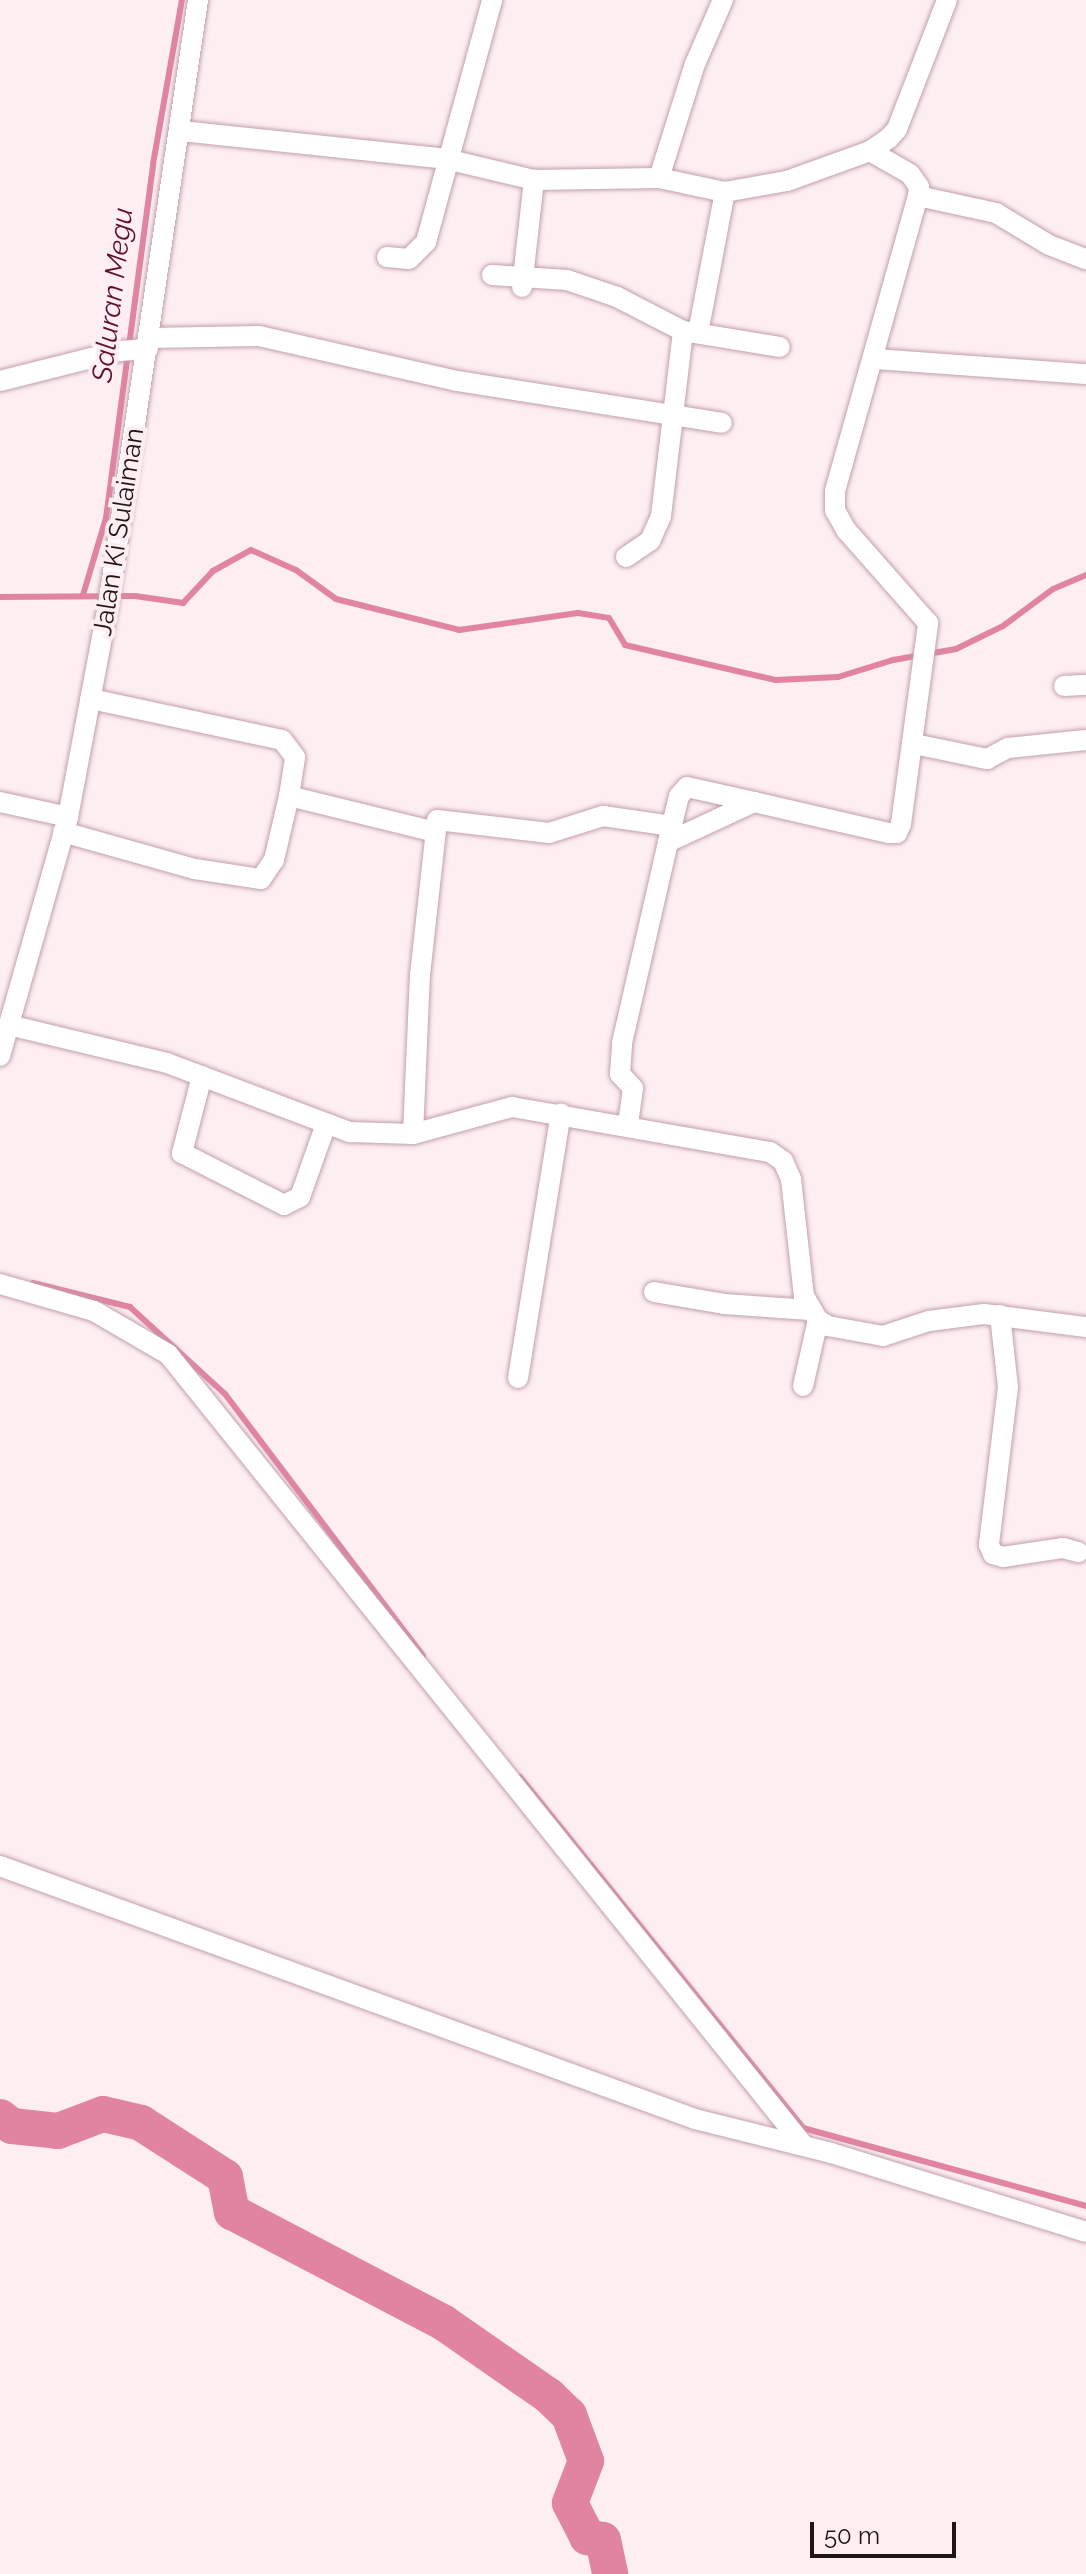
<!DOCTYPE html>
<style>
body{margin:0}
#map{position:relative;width:1086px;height:2574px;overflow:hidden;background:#fdeef2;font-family:Raleway,sans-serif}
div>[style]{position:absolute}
.stream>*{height:6px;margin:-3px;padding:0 3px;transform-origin:3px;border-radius:3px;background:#e084a2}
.river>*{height:36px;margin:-18px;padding:0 18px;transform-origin:18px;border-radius:18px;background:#e084a2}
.roads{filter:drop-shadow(0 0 2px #c2a0aa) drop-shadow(0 0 2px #c2a0aa)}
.minor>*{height:20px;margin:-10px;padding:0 10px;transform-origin:10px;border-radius:10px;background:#fff}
span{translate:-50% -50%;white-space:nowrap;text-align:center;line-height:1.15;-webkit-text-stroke:8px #fdeef2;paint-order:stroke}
.street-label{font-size:26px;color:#211518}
.water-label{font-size:28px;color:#600f33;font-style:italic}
.scale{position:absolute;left:810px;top:2522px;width:146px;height:36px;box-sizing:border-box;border:4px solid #211518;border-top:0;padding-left:10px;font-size:24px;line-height:28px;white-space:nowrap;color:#211518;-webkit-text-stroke:6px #fdeef2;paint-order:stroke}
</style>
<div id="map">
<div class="stream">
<div style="left:83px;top:595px;width:80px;rotate:-73.4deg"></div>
<div style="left:106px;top:518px;width:357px;rotate:-82.4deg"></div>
<div style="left:153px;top:164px;width:167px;rotate:-80deg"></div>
<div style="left:0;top:597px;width:135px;rotate:-0.4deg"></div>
<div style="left:135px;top:596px;width:49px;rotate:8.3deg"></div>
<div style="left:183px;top:603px;width:44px;rotate:-46.8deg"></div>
<div style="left:213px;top:571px;width:43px;rotate:-28.9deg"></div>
<div style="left:251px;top:550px;width:49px;rotate:24deg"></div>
<div style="left:296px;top:570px;width:49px;rotate:35.9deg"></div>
<div style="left:336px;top:599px;width:127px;rotate:14.1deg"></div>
<div style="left:459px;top:630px;width:120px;rotate:-8.1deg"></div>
<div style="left:578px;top:613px;width:31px;rotate:9deg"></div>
<div style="left:609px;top:618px;width:31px;rotate:59deg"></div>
<div style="left:625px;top:645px;width:155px;rotate:13.1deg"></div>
<div style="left:776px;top:680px;width:62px;rotate:-2.8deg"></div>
<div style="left:838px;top:677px;width:58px;rotate:-17.2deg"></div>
<div style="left:893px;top:660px;width:64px;rotate:-9.9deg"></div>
<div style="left:956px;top:649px;width:52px;rotate:-26.1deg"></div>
<div style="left:1003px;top:626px;width:62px;rotate:-36.5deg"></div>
<div style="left:1053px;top:589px;width:36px;rotate:-23deg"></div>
<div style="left:33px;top:1283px;width:100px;rotate:13.9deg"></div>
<div style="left:130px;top:1307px;width:129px;rotate:42.5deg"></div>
<div style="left:225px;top:1394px;width:328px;rotate:52.9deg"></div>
<div style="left:520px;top:1777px;width:451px;rotate:51.1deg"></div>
<div style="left:803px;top:2128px;width:294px;rotate:15.4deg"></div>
</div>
<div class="river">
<div style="left:0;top:2117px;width:15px;rotate:37deg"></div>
<div style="left:12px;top:2126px;width:46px;rotate:6.2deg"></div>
<div style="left:58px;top:2131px;width:48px;rotate:-20.7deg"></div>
<div style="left:103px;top:2114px;width:39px;rotate:13deg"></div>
<div style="left:141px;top:2123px;width:100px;rotate:32.7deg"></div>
<div style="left:225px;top:2177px;width:36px;rotate:79deg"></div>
<div style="left:232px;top:2212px;width:239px;rotate:27.6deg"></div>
<div style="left:444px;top:2323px;width:128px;rotate:34.8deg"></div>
<div style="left:549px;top:2396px;width:28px;rotate:44deg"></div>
<div style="left:569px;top:2415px;width:49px;rotate:69.7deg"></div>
<div style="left:586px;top:2461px;width:45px;rotate:110.9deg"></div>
<div style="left:570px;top:2503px;width:38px;rotate:63deg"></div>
<div style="left:587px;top:2537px;width:16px;rotate:11deg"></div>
<div style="left:603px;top:2540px;width:35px;rotate:78deg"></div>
</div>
<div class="roads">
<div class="minor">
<div style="left:181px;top:131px;width:266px;rotate:6deg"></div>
<div style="left:446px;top:159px;width:90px;rotate:13.4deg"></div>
<div style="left:534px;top:180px;width:125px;rotate:-0.9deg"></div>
<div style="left:659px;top:178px;width:67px;rotate:12deg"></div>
<div style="left:725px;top:192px;width:63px;rotate:-10.1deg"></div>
<div style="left:787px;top:181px;width:88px;rotate:-19.9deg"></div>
<div style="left:870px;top:151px;width:23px;rotate:-34deg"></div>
<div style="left:889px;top:138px;width:12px;rotate:-48deg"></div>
<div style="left:897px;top:129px;width:138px;rotate:-68.8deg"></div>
<div style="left:870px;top:151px;width:46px;rotate:29.9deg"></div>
<div style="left:910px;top:174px;width:16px;rotate:55deg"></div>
<div style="left:919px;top:187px;width:9px;rotate:96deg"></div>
<div style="left:918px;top:196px;width:80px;rotate:12.3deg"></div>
<div style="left:996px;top:213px;width:62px;rotate:31.1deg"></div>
<div style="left:1049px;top:245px;width:40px;rotate:21deg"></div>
<div style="left:659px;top:178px;width:120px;rotate:-72.5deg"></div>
<div style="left:695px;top:64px;width:70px;rotate:-66.4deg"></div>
<div style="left:387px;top:257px;width:22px;rotate:5deg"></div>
<div style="left:409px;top:259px;width:24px;rotate:-45deg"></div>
<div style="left:426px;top:242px;width:251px;rotate:-74.7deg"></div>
<div style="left:492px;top:275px;width:75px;rotate:3.8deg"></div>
<div style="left:567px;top:280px;width:53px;rotate:18.8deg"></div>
<div style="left:617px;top:297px;width:74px;rotate:27.3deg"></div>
<div style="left:522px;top:287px;width:108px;rotate:-83.6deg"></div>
<div style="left:698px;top:333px;width:144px;rotate:-79.2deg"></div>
<div style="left:149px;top:338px;width:110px;rotate:-1deg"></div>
<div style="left:259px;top:336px;width:203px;rotate:12.8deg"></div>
<div style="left:457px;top:381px;width:268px;rotate:9deg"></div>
<div style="left:875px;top:359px;width:212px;rotate:4.1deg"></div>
<div style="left:0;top:381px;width:123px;rotate:-14.1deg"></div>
<div style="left:119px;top:351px;width:29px;rotate:-4deg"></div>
<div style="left:626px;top:557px;width:29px;rotate:-34deg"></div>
<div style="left:650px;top:541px;width:27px;rotate:-66deg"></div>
<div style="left:661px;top:516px;width:186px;rotate:-83.2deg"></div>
<div style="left:683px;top:331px;width:98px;rotate:9.4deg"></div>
<div style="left:1064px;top:686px;width:22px;rotate:-3deg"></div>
<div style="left:914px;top:744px;width:75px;rotate:11.6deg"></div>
<div style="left:987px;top:759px;width:24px;rotate:-28deg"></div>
<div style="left:1008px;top:748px;width:78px;rotate:-5.9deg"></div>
<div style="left:289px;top:796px;width:147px;rotate:13.8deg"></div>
<div style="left:0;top:802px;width:70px;rotate:12.4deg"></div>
<div style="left:63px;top:832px;width:137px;rotate:15.7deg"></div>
<div style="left:195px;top:869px;width:67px;rotate:8.6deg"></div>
<div style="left:261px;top:879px;width:23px;rotate:-56deg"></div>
<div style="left:274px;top:860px;width:66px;rotate:-76.8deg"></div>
<div style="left:289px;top:796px;width:39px;rotate:-81deg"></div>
<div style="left:295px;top:757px;width:21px;rotate:-127deg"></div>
<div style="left:282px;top:740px;width:196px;rotate:-167.9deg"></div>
<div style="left:669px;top:837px;width:42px;rotate:-76.3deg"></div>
<div style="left:679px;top:796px;width:12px;rotate:-48deg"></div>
<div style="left:687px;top:787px;width:69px;rotate:12.6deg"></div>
<div style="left:9px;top:1025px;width:163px;rotate:13.5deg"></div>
<div style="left:167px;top:1063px;width:196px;rotate:20.7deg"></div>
<div style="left:350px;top:1132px;width:63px;rotate:1.8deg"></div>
<div style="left:413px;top:1134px;width:103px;rotate:-15.3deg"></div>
<div style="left:512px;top:1107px;width:262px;rotate:9.9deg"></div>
<div style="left:770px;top:1152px;width:16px;rotate:35deg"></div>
<div style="left:783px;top:1161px;width:20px;rotate:66deg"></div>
<div style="left:791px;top:1179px;width:118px;rotate:83.7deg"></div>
<div style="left:804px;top:1296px;width:28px;rotate:60deg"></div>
<div style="left:818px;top:1320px;width:12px;rotate:31deg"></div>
<div style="left:828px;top:1326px;width:56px;rotate:10.3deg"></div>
<div style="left:883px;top:1336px;width:48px;rotate:-18.1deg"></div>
<div style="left:929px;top:1321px;width:55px;rotate:-7.3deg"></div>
<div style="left:984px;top:1314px;width:103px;rotate:7.3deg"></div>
<div style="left:0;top:1056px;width:248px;rotate:-74.1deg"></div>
<div style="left:68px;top:817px;width:215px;rotate:-79.3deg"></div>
<div style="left:108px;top:606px;width:613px;rotate:-81.55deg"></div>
<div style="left:202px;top:1076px;width:80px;rotate:104.6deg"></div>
<div style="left:182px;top:1153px;width:114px;rotate:27deg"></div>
<div style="left:284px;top:1205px;width:18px;rotate:-27deg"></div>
<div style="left:300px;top:1197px;width:77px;rotate:-70.4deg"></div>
<div style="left:628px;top:1124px;width:36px;rotate:-82deg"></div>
<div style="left:633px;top:1088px;width:19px;rotate:-133deg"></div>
<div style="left:620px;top:1074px;width:31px;rotate:-86deg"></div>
<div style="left:622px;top:1043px;width:206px;rotate:-77.1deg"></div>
<div style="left:668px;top:842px;width:95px;rotate:-24.9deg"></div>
<div style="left:754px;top:802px;width:138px;rotate:13deg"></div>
<div style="left:888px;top:833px;width:9px"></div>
<div style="left:897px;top:833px;width:10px;rotate:-66deg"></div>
<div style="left:901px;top:824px;width:203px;rotate:-82.3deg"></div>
<div style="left:928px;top:623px;width:124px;rotate:-131.4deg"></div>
<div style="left:846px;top:530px;width:23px;rotate:-119deg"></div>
<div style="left:835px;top:510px;width:19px;rotate:-90deg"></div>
<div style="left:835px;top:491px;width:306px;rotate:-74.3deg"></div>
<div style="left:413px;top:1134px;width:159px;rotate:-87.5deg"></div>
<div style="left:420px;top:975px;width:156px;rotate:-83.7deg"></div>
<div style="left:437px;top:820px;width:113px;rotate:6.6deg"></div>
<div style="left:549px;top:833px;width:57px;rotate:-17.5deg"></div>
<div style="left:603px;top:816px;width:70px;rotate:8.2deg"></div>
<div style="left:0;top:1284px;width:98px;rotate:16deg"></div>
<div style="left:94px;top:1311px;width:86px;rotate:30.2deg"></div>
<div style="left:168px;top:1354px;width:1016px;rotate:51.23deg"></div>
<div style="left:654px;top:1292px;width:71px;rotate:9.7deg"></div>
<div style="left:724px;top:1304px;width:86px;rotate:4deg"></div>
<div style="left:1000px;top:1315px;width:72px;rotate:83.7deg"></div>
<div style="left:1008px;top:1387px;width:159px;rotate:96.9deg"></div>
<div style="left:989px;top:1545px;width:10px;rotate:66deg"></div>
<div style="left:993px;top:1554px;width:10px;rotate:17deg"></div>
<div style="left:1003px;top:1557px;width:61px;rotate:-8.5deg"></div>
<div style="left:1063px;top:1548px;width:16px;rotate:15deg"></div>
<div style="left:518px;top:1378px;width:268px;rotate:-80.8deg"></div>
<div style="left:803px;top:1386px;width:68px;rotate:-77.2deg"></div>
<div style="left:0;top:1866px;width:740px;rotate:20deg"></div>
<div style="left:695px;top:2119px;width:140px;rotate:14deg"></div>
<div style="left:831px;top:2153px;width:267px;rotate:17.2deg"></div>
</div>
</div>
<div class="street-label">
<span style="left:119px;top:532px;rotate:-81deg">Jalan Ki Sulaiman</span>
</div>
<div class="water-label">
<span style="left:113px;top:295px;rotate:-83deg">Saluran Megu</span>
</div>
<div class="scale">50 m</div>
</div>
